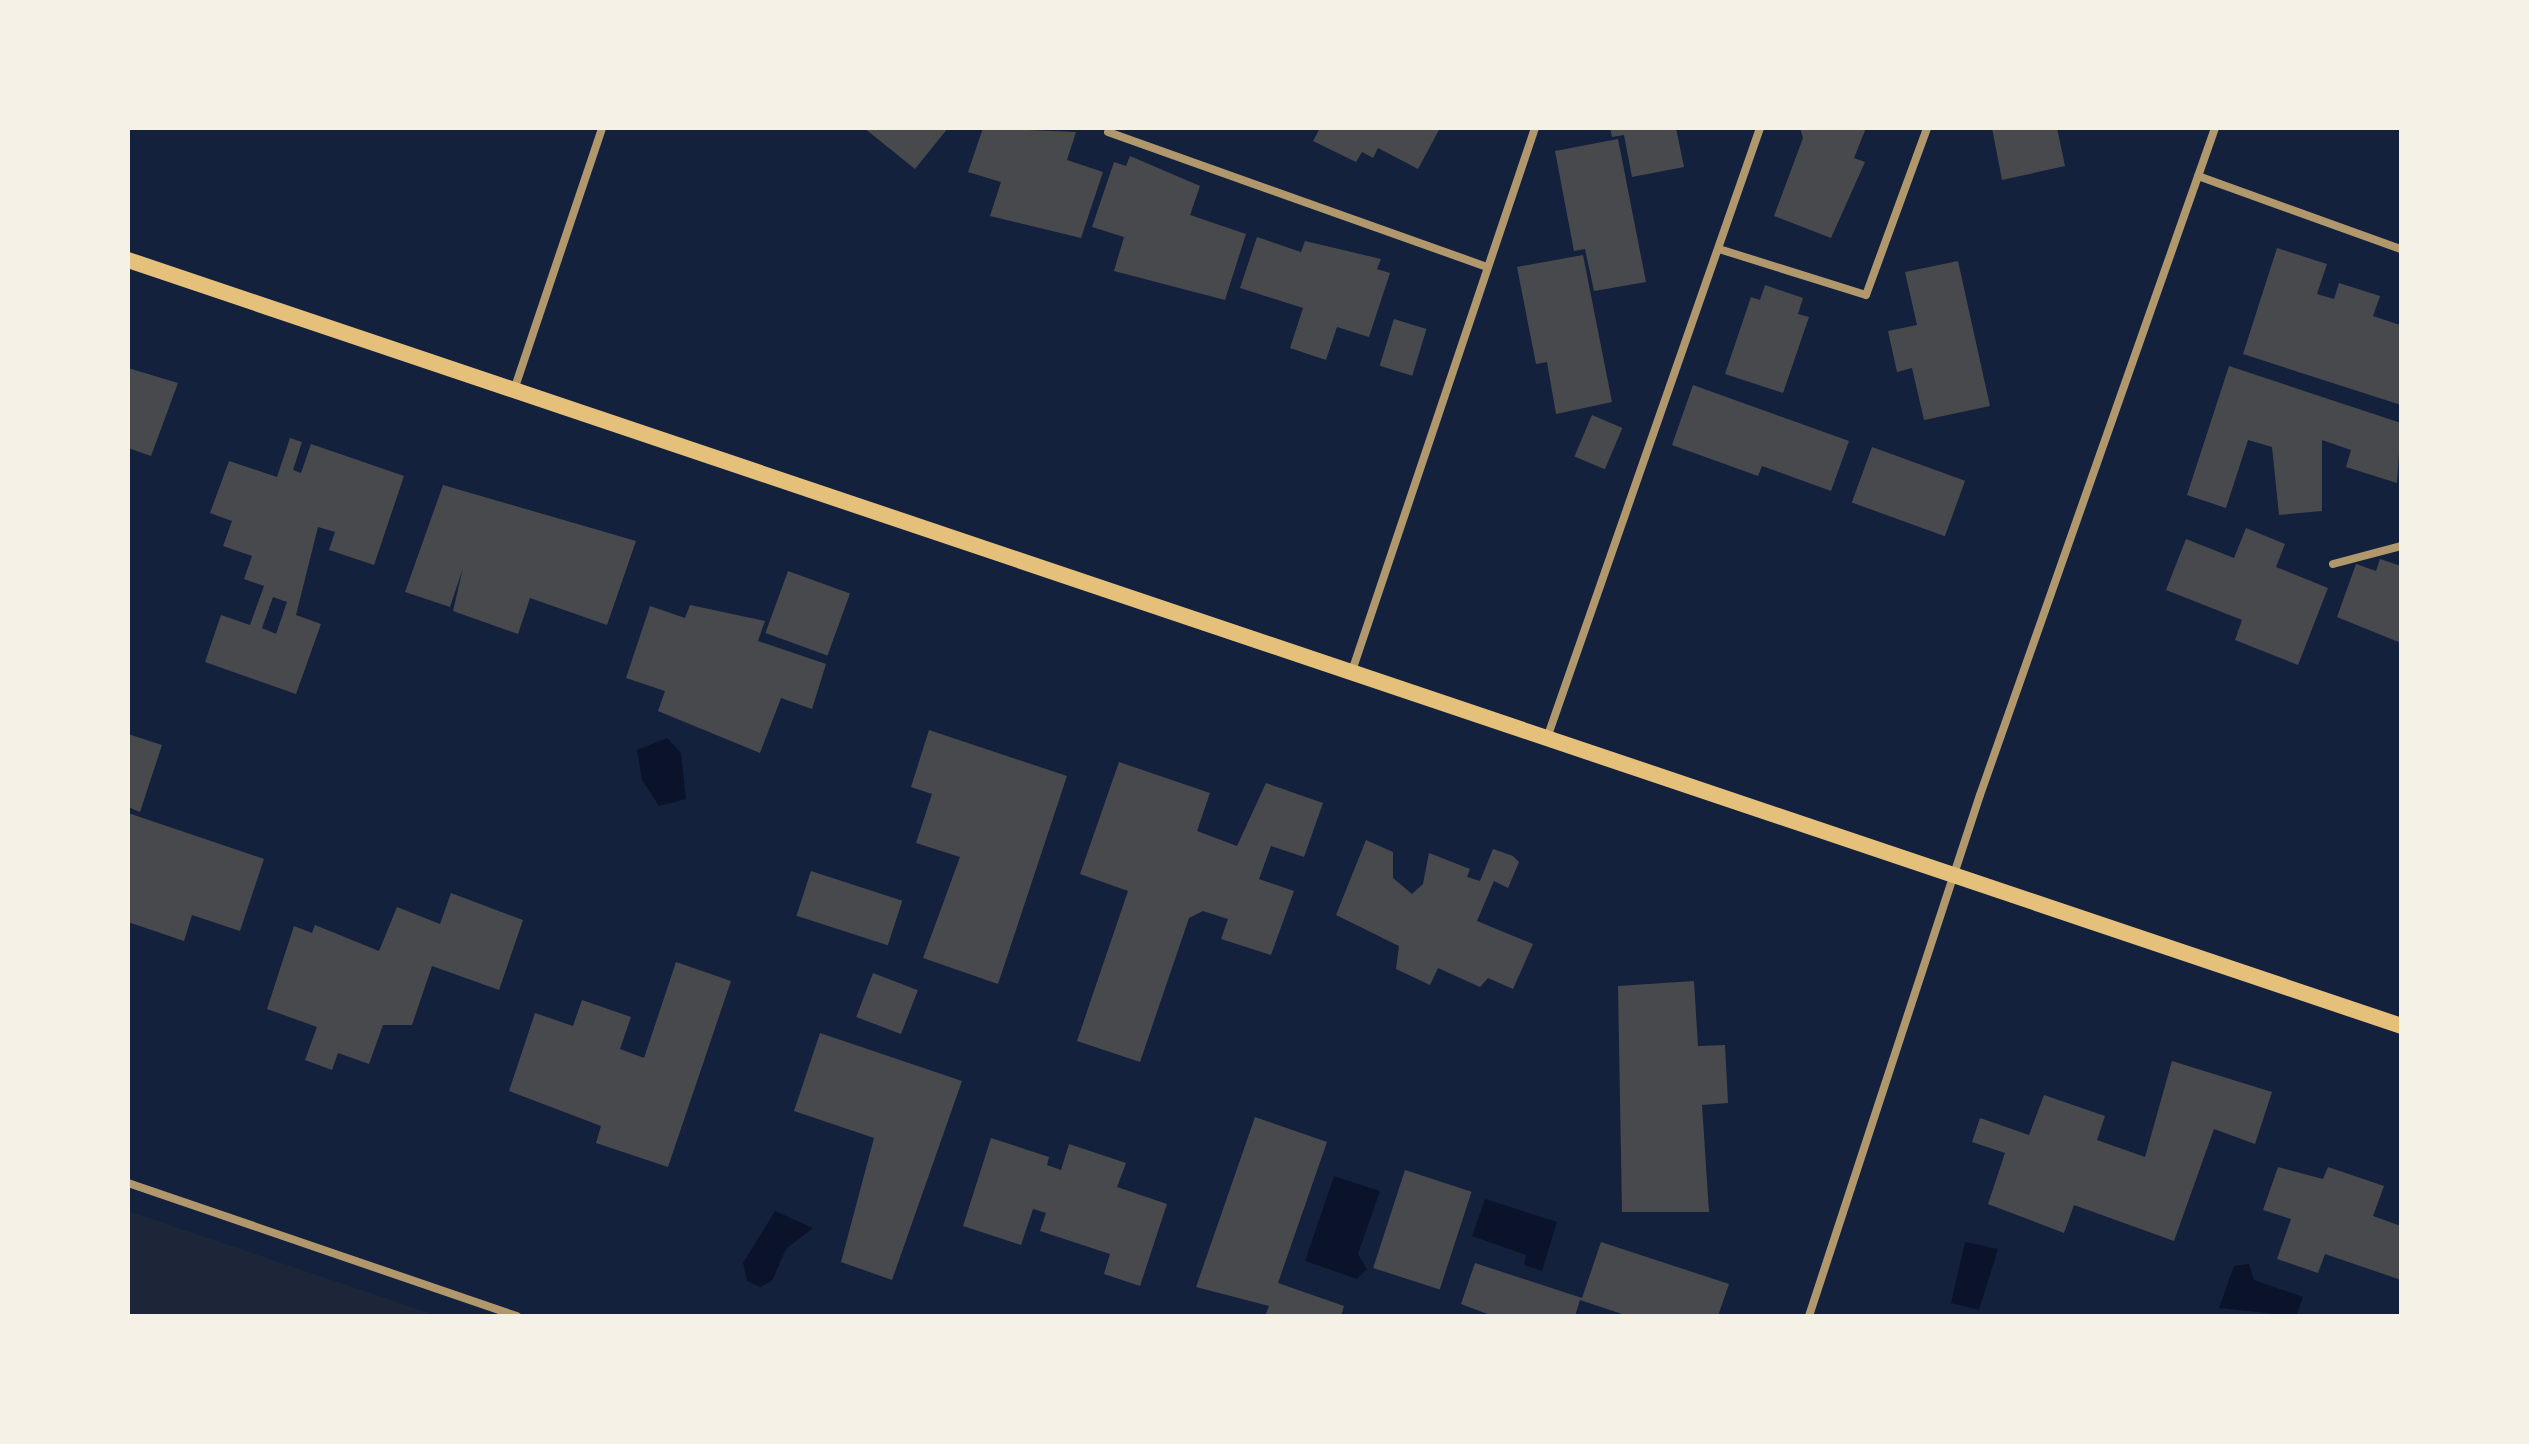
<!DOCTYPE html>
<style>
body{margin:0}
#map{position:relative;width:2529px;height:1444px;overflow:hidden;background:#14213d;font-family:Karla,sans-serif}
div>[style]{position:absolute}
.green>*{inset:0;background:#1d2539}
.water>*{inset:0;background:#0b132b}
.building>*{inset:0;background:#48494c;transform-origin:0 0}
.minor>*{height:8px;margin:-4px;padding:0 4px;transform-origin:4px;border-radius:4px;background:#b1986c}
.secondary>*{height:16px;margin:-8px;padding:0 8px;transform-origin:8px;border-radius:8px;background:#e5c07b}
span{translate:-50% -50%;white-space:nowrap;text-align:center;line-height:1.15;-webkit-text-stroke:6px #f6f1e7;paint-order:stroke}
.frame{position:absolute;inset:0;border:130px solid #f6f1e7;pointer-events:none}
</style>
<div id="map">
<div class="green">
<div style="clip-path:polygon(128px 1211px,438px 1316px,128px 1316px)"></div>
</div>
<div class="water">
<div style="clip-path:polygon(667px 738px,681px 753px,686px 799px,659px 806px,642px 780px,637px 750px)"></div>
<div style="clip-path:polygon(1334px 1176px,1380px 1191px,1358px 1254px,1367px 1269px,1357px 1279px,1305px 1261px)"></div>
<div style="clip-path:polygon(1485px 1199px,1557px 1222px,1542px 1271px,1524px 1265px,1526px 1255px,1472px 1236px)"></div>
<div style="clip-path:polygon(775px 1211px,813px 1228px,786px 1249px,772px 1281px,760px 1287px,747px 1281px,743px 1263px)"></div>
<div style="clip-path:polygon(1965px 1242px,1998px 1249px,1979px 1310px,1951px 1303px)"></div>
<div style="clip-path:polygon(2249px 1264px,2254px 1280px,2303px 1297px,2296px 1316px,2219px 1308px,2234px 1266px)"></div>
</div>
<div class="building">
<div style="clip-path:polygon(864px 128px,948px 128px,915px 169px)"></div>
<div style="clip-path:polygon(983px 128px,1076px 132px,1067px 160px,1103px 172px,1081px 238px,990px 216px,1001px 182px,968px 172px)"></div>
<div style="clip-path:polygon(1320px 128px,1440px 128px,1418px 169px,1378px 148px,1373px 158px,1362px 152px,1356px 162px,1313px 141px)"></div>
<div style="clip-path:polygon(1610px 128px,1676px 128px,1684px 167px,1632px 177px,1624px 135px,1612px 137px)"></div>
<div style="clip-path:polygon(1800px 128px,1866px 128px,1854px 158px,1865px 162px,1831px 238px,1774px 216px,1803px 138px)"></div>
<div style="clip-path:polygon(1992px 128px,2057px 128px,2065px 166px,2002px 180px)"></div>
<div style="clip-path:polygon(1618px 139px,1646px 282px,1594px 291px,1585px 249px,1574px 251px,1555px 151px)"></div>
<div style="clip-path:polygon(1130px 156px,1200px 186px,1190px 215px,1246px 234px,1225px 300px,1114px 271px,1124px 237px,1092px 227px,1114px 162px,1126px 166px)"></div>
<div style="clip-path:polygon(1257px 237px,1301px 252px,1305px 241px,1381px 259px,1377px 269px,1390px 273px,1369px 337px,1337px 327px,1326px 360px,1290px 348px,1303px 308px,1240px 288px)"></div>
<div style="clip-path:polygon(2277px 248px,2327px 264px,2317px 294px,2334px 299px,2339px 283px,2380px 296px,2373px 316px,2400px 325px,2401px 405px,2243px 354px)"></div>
<div style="clip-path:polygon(1583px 255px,1612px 402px,1556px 414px,1547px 362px,1536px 364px,1517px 267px)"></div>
<div style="clip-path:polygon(1958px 261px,1990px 406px,1924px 420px,1912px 368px,1897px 372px,1888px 331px,1917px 325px,1905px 272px)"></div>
<div style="clip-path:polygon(1765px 285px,1803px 298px,1798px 314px,1809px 317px,1783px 393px,1725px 374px,1751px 297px,1760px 300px)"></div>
<div style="left:1394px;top:319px;width:34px;height:49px;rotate:17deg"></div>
<div style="clip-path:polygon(2229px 366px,2401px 423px,2397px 483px,2346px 467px,2351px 450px,2322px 440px,2322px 511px,2279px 515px,2272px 447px,2248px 440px,2226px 508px,2187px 495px)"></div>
<div style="clip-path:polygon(128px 368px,178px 383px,151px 456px,128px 448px)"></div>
<div style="clip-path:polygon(1693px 385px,1849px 441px,1831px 491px,1762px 466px,1758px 476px,1672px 445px)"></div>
<div style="left:1592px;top:415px;width:33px;height:45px;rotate:23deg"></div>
<div style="clip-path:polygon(evenodd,290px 438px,302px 442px,293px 470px,301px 473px,311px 444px,404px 476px,374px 565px,329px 550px,335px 532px,318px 527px,296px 615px,321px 624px,296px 694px,205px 662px,221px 615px,250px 625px,264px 586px,244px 579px,252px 556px,223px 546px,232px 521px,210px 513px,229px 461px,277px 477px,290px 438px,273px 597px,287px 602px,276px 634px,262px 628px,273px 597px)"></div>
<div style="left:1872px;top:447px;width:99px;height:59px;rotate:20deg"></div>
<div style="clip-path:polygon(443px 485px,636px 541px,607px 625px,530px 598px,518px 634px,453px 611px,463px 568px,450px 607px,405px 592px)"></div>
<div style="clip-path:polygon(2246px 528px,2285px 544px,2276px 567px,2328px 588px,2298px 665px,2235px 640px,2242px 620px,2166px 590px,2186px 539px,2234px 558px)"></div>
<div style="clip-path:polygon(2380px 559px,2401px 566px,2401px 643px,2337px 617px,2356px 564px,2376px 571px)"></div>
<div style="left:788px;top:571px;width:66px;height:66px;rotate:20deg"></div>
<div style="clip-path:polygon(690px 605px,765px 621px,758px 641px,826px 664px,812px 709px,781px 698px,760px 753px,658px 711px,665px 691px,626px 678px,650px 606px,685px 618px)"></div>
<div style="clip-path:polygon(929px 730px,1067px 776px,998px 984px,923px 958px,960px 857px,916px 843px,932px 794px,911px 787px)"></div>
<div style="clip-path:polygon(128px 734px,162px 745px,140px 812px,128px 807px)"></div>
<div style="clip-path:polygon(1119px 762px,1210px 793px,1197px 831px,1237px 846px,1266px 783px,1323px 803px,1304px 857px,1271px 846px,1259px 879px,1294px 891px,1271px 955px,1221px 939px,1228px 919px,1203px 911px,1189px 918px,1140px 1062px,1077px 1041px,1128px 891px,1080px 874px)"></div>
<div style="clip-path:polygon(128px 813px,264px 859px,240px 931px,192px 915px,184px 941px,128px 922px)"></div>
<div style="clip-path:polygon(1366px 840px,1393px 852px,1393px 878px,1412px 894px,1423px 884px,1429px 853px,1470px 869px,1467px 877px,1480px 881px,1493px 849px,1513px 856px,1519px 862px,1508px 888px,1494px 881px,1477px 921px,1533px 944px,1513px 989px,1488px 978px,1480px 987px,1438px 968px,1430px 985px,1396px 969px,1399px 946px,1336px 915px)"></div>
<div style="left:811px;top:871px;width:96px;height:47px;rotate:18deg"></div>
<div style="clip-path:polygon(451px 893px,523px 920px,499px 990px,432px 966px,412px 1025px,383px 1025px,369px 1064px,338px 1053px,332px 1070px,305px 1060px,317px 1027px,267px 1009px,294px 926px,312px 933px,315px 925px,379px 951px,397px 907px,440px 924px)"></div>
<div style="clip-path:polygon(676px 962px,731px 981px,668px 1167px,596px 1143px,601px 1126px,509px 1091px,535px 1013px,573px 1026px,582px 1000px,631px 1017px,620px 1049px,644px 1058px)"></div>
<div style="left:873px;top:973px;width:48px;height:47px;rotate:21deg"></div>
<div style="clip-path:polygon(1694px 981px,1698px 1046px,1725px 1045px,1728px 1103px,1702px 1105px,1709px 1212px,1622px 1212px,1618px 986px)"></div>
<div style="clip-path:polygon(820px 1033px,962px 1081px,892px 1280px,841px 1262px,874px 1138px,794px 1111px)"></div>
<div style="clip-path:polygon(2172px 1061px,2272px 1092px,2255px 1144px,2214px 1129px,2174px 1241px,2074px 1205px,2064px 1233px,1988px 1204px,2005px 1153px,1972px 1142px,1980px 1118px,2029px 1135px,2044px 1095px,2105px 1116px,2097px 1140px,2145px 1157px)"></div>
<div style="clip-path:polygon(1255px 1117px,1327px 1142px,1278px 1283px,1344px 1306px,1341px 1316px,1265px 1316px,1269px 1306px,1196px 1287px)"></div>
<div style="clip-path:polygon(991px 1138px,1049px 1157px,1047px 1165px,1061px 1170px,1069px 1144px,1126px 1163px,1117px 1187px,1167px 1204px,1140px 1286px,1104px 1274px,1110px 1254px,1040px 1231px,1046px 1213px,1033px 1209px,1021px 1245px,963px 1226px)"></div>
<div style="clip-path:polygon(2278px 1167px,2323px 1179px,2328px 1167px,2384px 1186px,2373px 1216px,2401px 1226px,2401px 1280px,2325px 1254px,2318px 1273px,2277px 1259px,2291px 1219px,2263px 1210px)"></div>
<div style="left:1405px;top:1170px;width:70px;height:103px;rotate:18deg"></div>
<div style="clip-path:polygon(1601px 1242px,1729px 1284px,1718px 1316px,1628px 1316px,1580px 1300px,1575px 1316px,1493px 1316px,1461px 1304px,1475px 1263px,1582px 1298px)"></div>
</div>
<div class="minor">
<div style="left:1108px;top:132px;width:400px;rotate:19.6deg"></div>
<div style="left:2198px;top:176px;width:216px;rotate:19.8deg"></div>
<div style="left:1719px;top:249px;width:154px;rotate:17.4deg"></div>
<div style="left:1866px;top:295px;width:178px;rotate:-69.9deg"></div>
<div style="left:515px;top:387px;width:273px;rotate:-71.4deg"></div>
<div style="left:2333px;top:564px;width:70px;rotate:-14.8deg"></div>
<div style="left:1352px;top:671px;width:573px;rotate:-71.38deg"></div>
<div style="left:1547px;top:738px;width:646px;rotate:-70.75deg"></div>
<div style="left:128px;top:1183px;width:411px;rotate:18.9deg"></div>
<div style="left:1809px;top:1316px;width:548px;rotate:-71.83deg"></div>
<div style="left:1980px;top:795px;width:707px;rotate:-70.59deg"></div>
</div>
<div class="secondary">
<div style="left:128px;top:260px;width:2399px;rotate:18.62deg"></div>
</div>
<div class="frame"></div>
</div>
